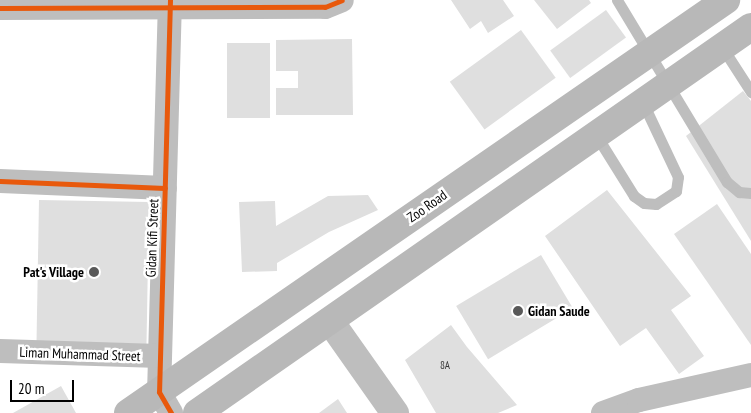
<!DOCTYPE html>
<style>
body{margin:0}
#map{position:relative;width:751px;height:413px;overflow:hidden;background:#fff;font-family:"PT Sans Narrow",sans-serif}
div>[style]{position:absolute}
.building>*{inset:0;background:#dfdfdf;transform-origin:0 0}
.service>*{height:11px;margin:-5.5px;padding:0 5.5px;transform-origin:5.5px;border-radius:5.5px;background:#bebebe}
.minor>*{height:24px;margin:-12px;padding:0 12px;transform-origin:12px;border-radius:12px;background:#bebebe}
.tertiary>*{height:28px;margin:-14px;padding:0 14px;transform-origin:14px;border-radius:14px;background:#bebebe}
.secondary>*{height:28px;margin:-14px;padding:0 14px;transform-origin:14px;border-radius:14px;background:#b8b8b8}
.cycleway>*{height:5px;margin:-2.5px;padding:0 2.5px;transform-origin:2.5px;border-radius:2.5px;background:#e8590c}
.dots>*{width:14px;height:14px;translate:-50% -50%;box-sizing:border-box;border:2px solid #fff;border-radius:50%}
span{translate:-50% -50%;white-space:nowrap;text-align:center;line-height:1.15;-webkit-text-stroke:5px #fff;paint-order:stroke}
.number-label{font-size:11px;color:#383838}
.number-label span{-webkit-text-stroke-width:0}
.street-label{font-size:14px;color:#000}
.poi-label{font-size:14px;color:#000;font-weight:700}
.right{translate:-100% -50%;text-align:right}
.left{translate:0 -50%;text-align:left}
.scale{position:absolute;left:10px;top:380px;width:64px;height:22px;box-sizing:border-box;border:2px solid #000;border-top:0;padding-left:6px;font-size:15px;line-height:18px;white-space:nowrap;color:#000;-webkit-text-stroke:4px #fff;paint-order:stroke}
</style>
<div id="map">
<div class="building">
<div style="clip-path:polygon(451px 0,503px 0,514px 16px,488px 33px,481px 21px,470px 29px)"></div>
<div style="clip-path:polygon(534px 0,589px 0,591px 3px,557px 29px)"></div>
<div style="left:606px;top:10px;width:34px;height:69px;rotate:54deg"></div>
<div style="left:521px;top:30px;width:59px;height:88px;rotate:54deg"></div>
<div style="clip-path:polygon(352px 39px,353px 115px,276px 115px,276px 88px,298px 88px,298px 71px,276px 71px,276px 40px)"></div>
<div style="left:227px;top:43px;width:43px;height:75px"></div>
<div style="clip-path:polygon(743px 91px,751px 101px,751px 241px,686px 136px)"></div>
<div style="clip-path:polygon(607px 190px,691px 296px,671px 310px,704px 356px,679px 374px,646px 328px,620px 346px,545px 236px)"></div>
<div style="clip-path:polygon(368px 195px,378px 210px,329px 232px,277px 263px,277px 271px,242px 272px,239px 202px,275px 201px,276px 226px,328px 196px)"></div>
<div style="left:39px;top:200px;width:110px;height:142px;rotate:1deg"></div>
<div style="clip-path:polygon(717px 204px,751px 254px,751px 345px,674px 234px)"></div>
<div style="left:541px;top:255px;width:62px;height:99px;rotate:59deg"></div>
<div style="clip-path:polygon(451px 325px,467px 347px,517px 405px,498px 413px,436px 413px,405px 360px)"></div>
<div style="clip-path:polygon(61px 386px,76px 413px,13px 413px)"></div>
<div style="clip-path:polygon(338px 399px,347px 413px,319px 413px)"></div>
</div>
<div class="service">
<div style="left:617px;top:0;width:213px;rotate:58.9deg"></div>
<div style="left:727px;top:182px;width:16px;rotate:40deg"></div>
<div style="left:739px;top:192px;width:12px;rotate:5deg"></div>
<div style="left:722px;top:47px;width:54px;rotate:57.2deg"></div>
<div style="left:596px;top:135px;width:72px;rotate:58.1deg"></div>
<div style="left:634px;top:196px;width:12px;rotate:35deg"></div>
<div style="left:644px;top:203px;width:12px;rotate:5deg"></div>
<div style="left:656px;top:204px;width:24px;rotate:-33deg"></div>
<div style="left:676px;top:191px;width:14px;rotate:-82deg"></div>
<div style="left:678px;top:177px;width:82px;rotate:-115.3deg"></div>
</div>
<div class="minor">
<div style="left:170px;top:0;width:392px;rotate:91.6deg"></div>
<div style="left:159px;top:392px;width:24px;rotate:60deg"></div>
<div style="left:0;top:8px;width:325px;rotate:-0.2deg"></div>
<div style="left:325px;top:7px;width:18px;rotate:-22deg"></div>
<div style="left:0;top:181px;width:165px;rotate:2.4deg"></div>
<div style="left:0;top:351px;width:160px;rotate:1.8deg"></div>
<div style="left:603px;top:413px;width:38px;rotate:-20deg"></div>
<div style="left:639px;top:400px;width:115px;rotate:-12.6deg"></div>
</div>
<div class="tertiary">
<div style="left:330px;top:321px;width:113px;rotate:54.8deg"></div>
</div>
<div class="secondary">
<div style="left:128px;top:413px;width:727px;rotate:-34.63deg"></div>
<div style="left:197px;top:413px;width:675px;rotate:-34.87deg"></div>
</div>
<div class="cycleway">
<div style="left:170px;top:0;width:392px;rotate:91.6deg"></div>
<div style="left:159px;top:392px;width:24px;rotate:60deg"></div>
<div style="left:0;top:8px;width:325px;rotate:-0.2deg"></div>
<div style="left:325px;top:7px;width:18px;rotate:-22deg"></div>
<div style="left:0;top:181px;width:165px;rotate:2.4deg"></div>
</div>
<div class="dots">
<div style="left:94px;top:272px;background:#595959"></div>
<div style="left:518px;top:311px;background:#595959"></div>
</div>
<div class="number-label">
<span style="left:445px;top:365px">8A</span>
</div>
<div class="street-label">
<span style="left:427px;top:206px;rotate:-35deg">Zoo Road</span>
<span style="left:152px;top:238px;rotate:-88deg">Gidan Kifi Street</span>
<span style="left:80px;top:354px;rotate:2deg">Liman Muhammad Street</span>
</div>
<div class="poi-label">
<span class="right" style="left:84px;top:272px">Pat's Village</span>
<span class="left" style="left:528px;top:311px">Gidan Saude</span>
</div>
<div class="scale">20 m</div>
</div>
